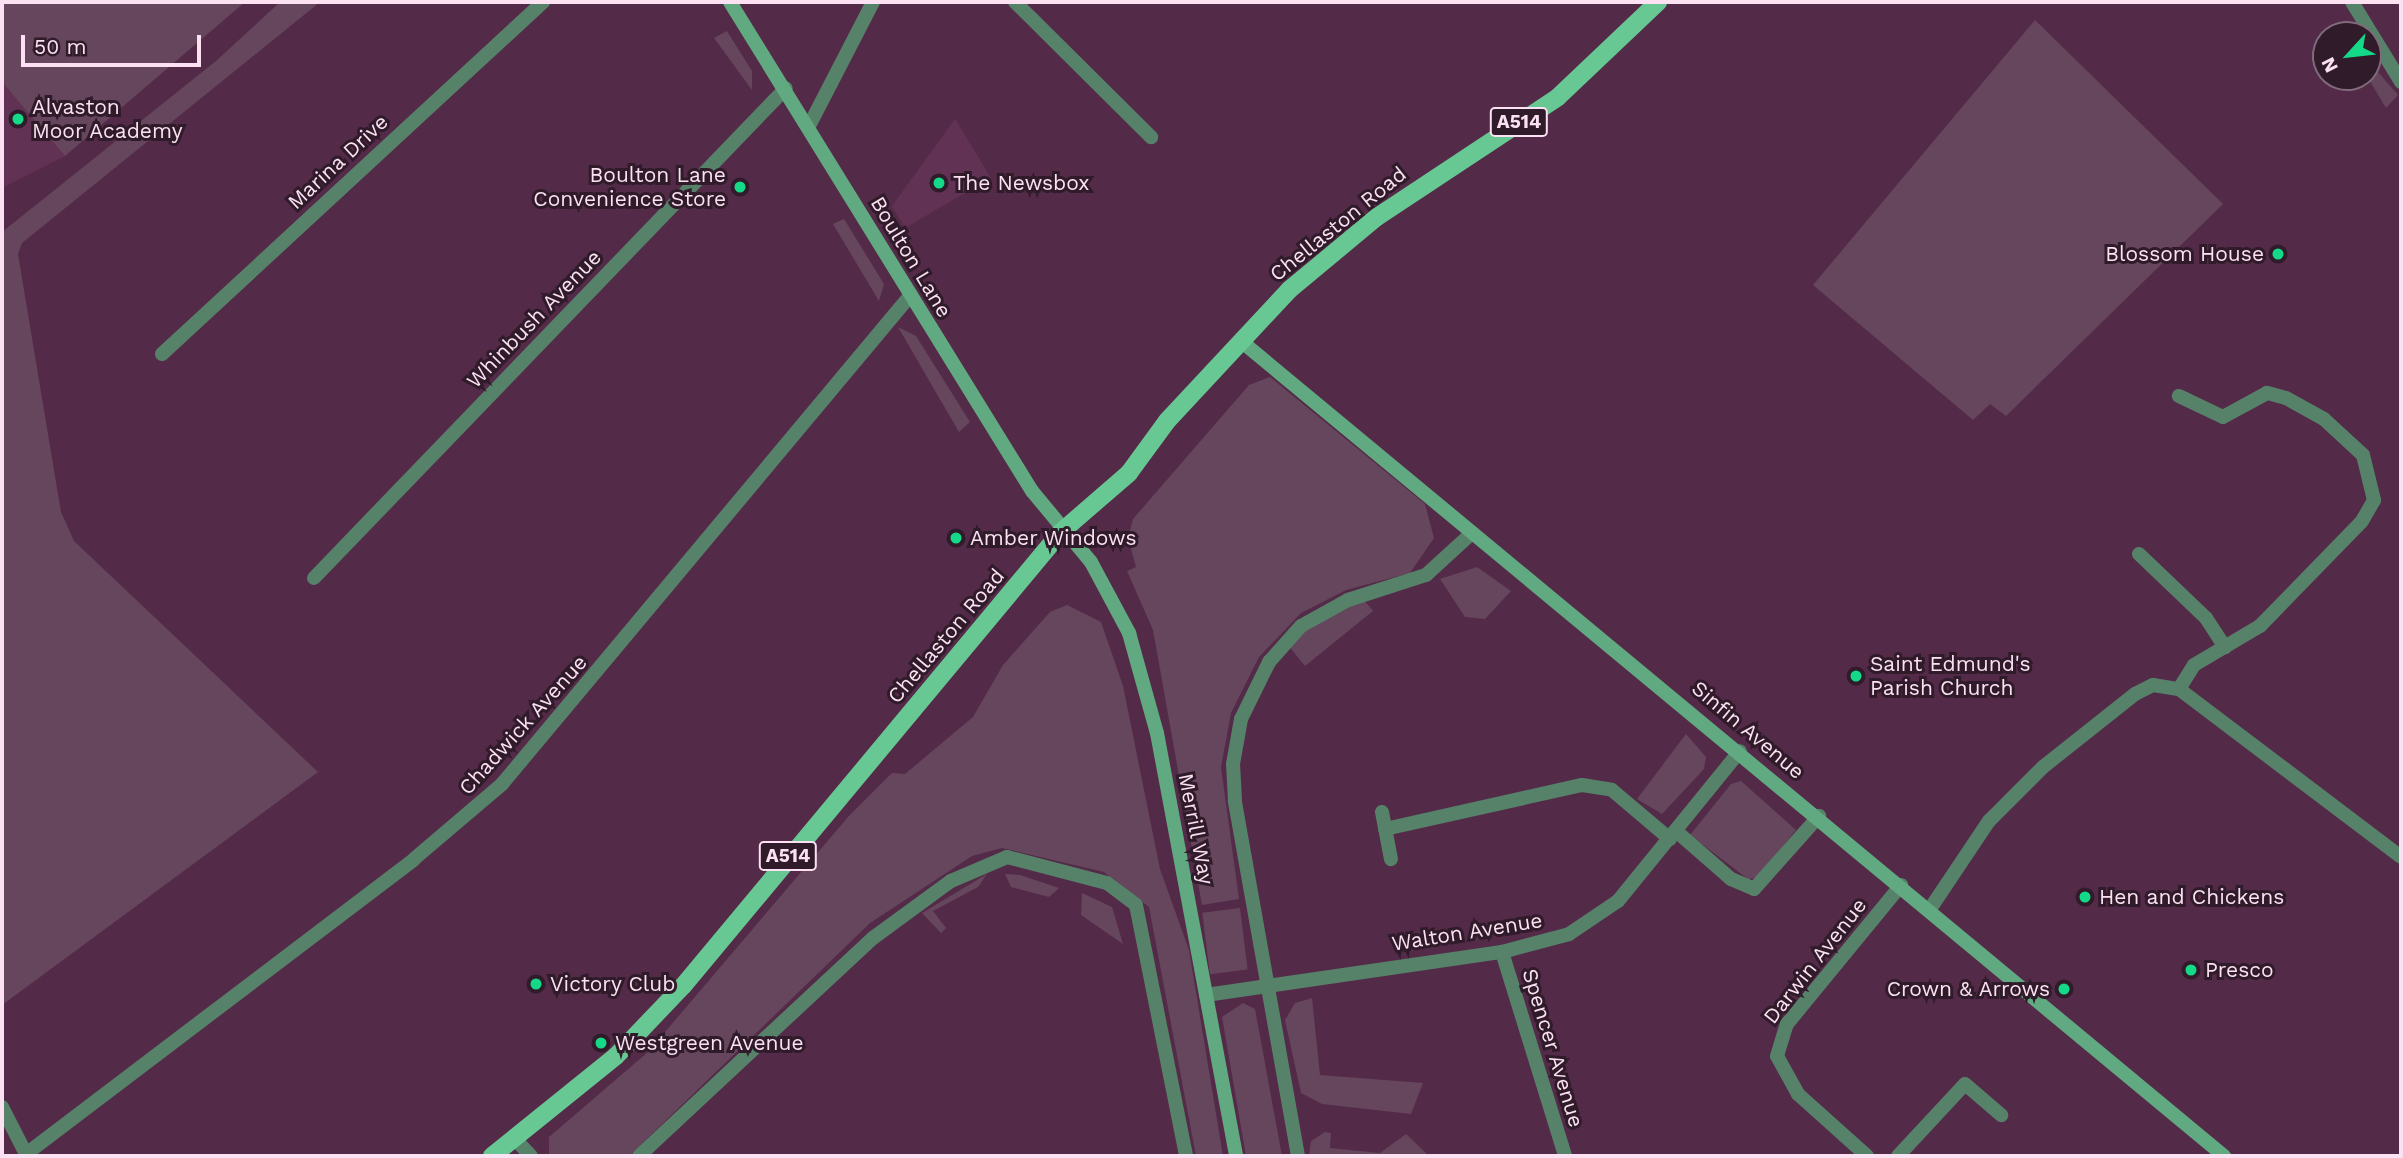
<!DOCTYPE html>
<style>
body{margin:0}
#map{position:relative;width:2403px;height:1158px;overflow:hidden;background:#542a49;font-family:"Work Sans",sans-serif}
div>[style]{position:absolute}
.built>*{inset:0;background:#623255}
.green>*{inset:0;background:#66465c;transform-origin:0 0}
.street>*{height:14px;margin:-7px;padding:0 7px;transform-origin:7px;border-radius:7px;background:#568269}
.secondary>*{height:14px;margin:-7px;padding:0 7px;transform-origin:7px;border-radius:7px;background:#61aa81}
.primary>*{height:18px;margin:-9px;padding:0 9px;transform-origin:9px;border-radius:9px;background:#68c893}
.dots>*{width:19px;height:19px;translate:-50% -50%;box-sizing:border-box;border:4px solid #2f1b29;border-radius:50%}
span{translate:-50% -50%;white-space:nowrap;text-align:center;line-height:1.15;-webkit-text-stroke:6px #2f1b29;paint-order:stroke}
.shield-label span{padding:2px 5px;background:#2f1b29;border:2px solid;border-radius:5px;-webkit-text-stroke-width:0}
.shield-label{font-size:19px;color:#fce1f3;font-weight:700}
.poi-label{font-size:21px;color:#fce1f3}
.left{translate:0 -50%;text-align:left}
.right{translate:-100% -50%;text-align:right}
.street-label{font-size:21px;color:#fce1f3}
.frame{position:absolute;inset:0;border:4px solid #fce1f3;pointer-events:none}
.north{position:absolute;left:2312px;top:21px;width:70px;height:70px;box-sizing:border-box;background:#2f1b29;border:2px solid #816a7a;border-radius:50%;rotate:243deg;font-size:19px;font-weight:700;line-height:28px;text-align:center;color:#fce1f3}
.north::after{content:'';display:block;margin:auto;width:24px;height:32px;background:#14d989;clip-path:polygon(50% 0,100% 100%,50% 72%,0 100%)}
.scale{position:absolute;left:21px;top:35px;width:180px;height:32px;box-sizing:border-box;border:4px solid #fce1f3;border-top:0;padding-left:9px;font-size:21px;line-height:24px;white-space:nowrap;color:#fce1f3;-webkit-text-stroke:5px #2f1b29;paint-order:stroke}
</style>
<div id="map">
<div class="built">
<div style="clip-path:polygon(2px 82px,65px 156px,2px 188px)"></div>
<div style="clip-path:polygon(955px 119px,991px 178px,905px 228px,892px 206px)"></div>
</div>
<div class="green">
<div style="clip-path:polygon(2px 2px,245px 2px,65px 156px,2px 82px)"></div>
<div style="clip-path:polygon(280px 2px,320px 2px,22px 243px,18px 254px,61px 512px,74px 541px,318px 772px,2px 1005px,2px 232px,216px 61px)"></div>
<div style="clip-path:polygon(2035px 20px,2223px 204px,2006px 416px,1990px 404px,1973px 420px,1813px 285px)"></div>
<div style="clip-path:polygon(727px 31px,752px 71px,752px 90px,714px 38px)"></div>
<div style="clip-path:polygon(2378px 72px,2398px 95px,2386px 108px,2368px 78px)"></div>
<div style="clip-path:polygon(844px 219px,884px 284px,879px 301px,833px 224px)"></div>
<div style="clip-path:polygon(898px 327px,916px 336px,970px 422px,959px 432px)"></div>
<div style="clip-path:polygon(1270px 377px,1425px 504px,1434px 538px,1410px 573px,1346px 590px,1301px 613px,1259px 657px,1231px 713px,1221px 767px,1239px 899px,1202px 905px,1153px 630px,1127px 571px,1136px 567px,1128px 538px,1133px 519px,1249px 385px)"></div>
<div style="clip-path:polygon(1477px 567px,1511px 591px,1485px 619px,1465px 617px,1440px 579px)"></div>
<div style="clip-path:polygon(1364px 600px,1373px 611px,1305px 666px,1288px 645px,1305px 629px)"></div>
<div style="clip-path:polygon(1067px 605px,1101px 622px,1123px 686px,1160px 869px,1189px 950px,1223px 1156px,1196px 1156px,1149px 907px,1104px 872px,1002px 848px,972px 856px,870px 923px,629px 1156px,549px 1156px,549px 1137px,648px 1052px,848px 817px,892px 773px,905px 774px,973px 717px,1003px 665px,1050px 612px)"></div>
<div style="clip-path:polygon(1686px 734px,1706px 757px,1704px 769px,1662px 814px,1637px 799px)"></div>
<div style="clip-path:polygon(1741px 781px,1796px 830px,1757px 878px,1748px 879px,1690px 835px,1731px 784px)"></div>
<div style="clip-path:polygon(987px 874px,978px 887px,933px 911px,946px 928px,941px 933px,922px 913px)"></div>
<div style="clip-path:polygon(1005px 874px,1020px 875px,1059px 888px,1049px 897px,1011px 887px)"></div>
<div style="clip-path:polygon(1082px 893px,1112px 907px,1123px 944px,1081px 915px)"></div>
<div style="left:1240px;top:908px;width:62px;height:38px;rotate:83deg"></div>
<div style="clip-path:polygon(1312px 998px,1320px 1075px,1423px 1083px,1411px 1114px,1322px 1104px,1301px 1093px,1285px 1020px,1295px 1003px)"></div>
<div style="clip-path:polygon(1243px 1003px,1255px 1009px,1282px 1156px,1246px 1156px,1222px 1017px)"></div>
<div style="clip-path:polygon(1325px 1132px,1331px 1133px,1330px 1148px,1380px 1153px,1406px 1134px,1429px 1156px,1309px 1156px,1311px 1141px)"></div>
</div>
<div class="street">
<div style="left:1015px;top:2px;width:192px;rotate:44.8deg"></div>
<div style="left:2352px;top:2px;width:94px;rotate:58.5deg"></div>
<div style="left:809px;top:126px;width:140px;rotate:-62.7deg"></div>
<div style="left:162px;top:354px;width:519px;rotate:-42.73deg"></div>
<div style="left:2139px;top:554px;width:93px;rotate:43.7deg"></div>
<div style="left:2206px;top:618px;width:35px;rotate:57deg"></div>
<div style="left:314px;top:578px;width:680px;rotate:-46.07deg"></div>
<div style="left:2179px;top:689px;width:278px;rotate:37.1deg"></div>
<div style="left:1382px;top:812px;width:48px;rotate:79.2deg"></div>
<div style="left:1385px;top:829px;width:202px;rotate:-12.6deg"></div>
<div style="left:1582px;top:785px;width:30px;rotate:9deg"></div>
<div style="left:1612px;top:790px;width:76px;rotate:40.2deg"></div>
<div style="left:1676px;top:831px;width:73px;rotate:41.1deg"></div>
<div style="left:1731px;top:879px;width:25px;rotate:23deg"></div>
<div style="left:1754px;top:889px;width:98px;rotate:-48.3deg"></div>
<div style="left:1930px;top:909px;width:106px;rotate:-56.2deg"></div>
<div style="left:1989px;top:821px;width:76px;rotate:-45deg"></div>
<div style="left:2043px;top:767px;width:117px;rotate:-38.4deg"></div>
<div style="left:2135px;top:694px;width:20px;rotate:-27deg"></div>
<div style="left:2153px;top:685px;width:26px;rotate:9deg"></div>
<div style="left:2179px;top:689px;width:28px;rotate:-58deg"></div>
<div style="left:2194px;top:665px;width:77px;rotate:-30.6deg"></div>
<div style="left:2260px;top:626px;width:146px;rotate:-45.8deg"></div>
<div style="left:2362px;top:521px;width:24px;rotate:-60deg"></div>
<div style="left:2374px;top:500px;width:46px;rotate:-103.7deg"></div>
<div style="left:2363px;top:455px;width:53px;rotate:-137.3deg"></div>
<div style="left:2324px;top:419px;width:43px;rotate:-151.1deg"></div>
<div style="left:2286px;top:398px;width:20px;rotate:-165deg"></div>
<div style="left:2267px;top:393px;width:50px;rotate:151.4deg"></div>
<div style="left:2223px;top:417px;width:49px;rotate:-154.5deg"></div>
<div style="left:1502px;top:952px;width:214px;rotate:72.8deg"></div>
<div style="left:1206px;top:995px;width:299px;rotate:-8.3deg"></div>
<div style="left:1502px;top:952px;width:69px;rotate:-15deg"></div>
<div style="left:1569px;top:934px;width:59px;rotate:-34deg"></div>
<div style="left:1618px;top:901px;width:193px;rotate:-50.9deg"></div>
<div style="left:2px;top:1107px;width:55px;rotate:63deg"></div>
<div style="left:516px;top:1140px;width:22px;rotate:47deg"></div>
<div style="left:26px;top:1154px;width:487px;rotate:-37.2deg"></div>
<div style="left:414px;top:859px;width:116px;rotate:-40.4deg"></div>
<div style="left:502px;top:784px;width:635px;rotate:-50.11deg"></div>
<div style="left:639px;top:1156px;width:320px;rotate:-43deg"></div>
<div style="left:873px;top:938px;width:97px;rotate:-36.2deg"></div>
<div style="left:951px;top:881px;width:61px;rotate:-23.2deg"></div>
<div style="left:1007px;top:857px;width:103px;rotate:14.6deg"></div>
<div style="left:1107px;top:883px;width:36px;rotate:37deg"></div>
<div style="left:1136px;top:905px;width:256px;rotate:78.7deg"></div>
<div style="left:1298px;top:1156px;width:361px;rotate:-100.1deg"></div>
<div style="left:1235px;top:801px;width:37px;rotate:-93deg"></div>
<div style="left:1233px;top:764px;width:46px;rotate:-79.9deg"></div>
<div style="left:1241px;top:719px;width:64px;rotate:-63.8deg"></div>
<div style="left:1269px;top:662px;width:48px;rotate:-48.4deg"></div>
<div style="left:1301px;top:626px;width:54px;rotate:-29deg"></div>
<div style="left:1348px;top:600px;width:82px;rotate:-17.8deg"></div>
<div style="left:1426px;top:575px;width:62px;rotate:-42.4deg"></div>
<div style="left:1867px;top:1156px;width:93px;rotate:-138.1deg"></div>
<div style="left:1798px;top:1094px;width:43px;rotate:-118.9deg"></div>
<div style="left:1777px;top:1056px;width:34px;rotate:-73deg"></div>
<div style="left:1787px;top:1024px;width:180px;rotate:-50.6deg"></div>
<div style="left:1898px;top:1156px;width:98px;rotate:-47.1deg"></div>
<div style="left:1965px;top:1084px;width:48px;rotate:40.7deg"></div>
</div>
<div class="secondary">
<div style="left:730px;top:2px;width:575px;rotate:58.3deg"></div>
<div style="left:1032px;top:491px;width:92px;rotate:50.3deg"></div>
<div style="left:1091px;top:562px;width:81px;rotate:61.8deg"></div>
<div style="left:1129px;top:633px;width:104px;rotate:74.4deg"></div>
<div style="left:1157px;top:733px;width:430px;rotate:79.4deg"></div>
<div style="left:1241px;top:341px;width:1277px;rotate:39.66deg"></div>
</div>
<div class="primary">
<div style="left:492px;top:1156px;width:159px;rotate:-38.9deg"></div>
<div style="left:616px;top:1056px;width:97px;rotate:-46.3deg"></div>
<div style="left:683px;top:986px;width:591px;rotate:-50.22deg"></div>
<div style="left:1061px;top:532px;width:90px;rotate:-40.9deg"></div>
<div style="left:1129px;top:473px;width:64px;rotate:-53.8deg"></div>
<div style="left:1167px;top:421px;width:179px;rotate:-47deg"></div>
<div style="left:1289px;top:290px;width:114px;rotate:-39.7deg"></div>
<div style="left:1377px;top:217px;width:217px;rotate:-33.5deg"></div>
<div style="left:1558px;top:97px;width:138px;rotate:-43.5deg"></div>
</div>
<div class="dots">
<div style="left:18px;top:119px;background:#14d989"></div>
<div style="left:939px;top:183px;background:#14d989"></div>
<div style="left:740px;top:187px;background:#14d989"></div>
<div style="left:2278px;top:254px;background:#14d989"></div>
<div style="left:956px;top:538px;background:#14d989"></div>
<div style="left:1856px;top:676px;background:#14d989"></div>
<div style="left:2085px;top:897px;background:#14d989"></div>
<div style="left:2191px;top:970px;background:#14d989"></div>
<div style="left:536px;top:984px;background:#14d989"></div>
<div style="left:2064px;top:989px;background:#14d989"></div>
<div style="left:601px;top:1043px;background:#14d989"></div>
</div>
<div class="shield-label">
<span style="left:1519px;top:122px">A514</span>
<span style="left:788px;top:856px">A514</span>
</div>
<div class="poi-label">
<span class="left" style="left:32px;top:119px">Alvaston<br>Moor Academy</span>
<span class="right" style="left:726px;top:187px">Boulton Lane<br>Convenience Store</span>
<span class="left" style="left:953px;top:183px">The Newsbox</span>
<span class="right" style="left:2264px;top:254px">Blossom House</span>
<span class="left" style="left:970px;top:538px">Amber Windows</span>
<span class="left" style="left:1870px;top:676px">Saint Edmund's<br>Parish Church</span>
<span class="left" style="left:2099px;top:897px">Hen and Chickens</span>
<span class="left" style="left:2205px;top:970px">Presco</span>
<span class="left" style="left:550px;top:984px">Victory Club</span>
<span class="right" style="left:2050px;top:989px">Crown &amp; Arrows</span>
<span class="left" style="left:615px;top:1043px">Westgreen Avenue</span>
</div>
<div class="street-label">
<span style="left:338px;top:162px;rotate:-43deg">Marina Drive</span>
<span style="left:1338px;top:224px;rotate:-39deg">Chellaston Road</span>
<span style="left:911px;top:257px;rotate:59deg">Boulton Lane</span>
<span style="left:534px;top:319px;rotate:-46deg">Whinbush Avenue</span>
<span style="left:946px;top:636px;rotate:-50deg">Chellaston Road</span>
<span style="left:523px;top:725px;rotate:-48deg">Chadwick Avenue</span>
<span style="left:1748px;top:730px;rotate:40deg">Sinfin Avenue</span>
<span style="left:1196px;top:829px;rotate:79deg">Merrill Way</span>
<span style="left:1467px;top:932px;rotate:-9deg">Walton Avenue</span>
<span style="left:1815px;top:961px;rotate:-52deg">Darwin Avenue</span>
<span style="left:1553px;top:1048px;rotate:73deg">Spencer Avenue</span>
</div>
<div class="frame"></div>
<div class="north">N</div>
<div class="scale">50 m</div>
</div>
